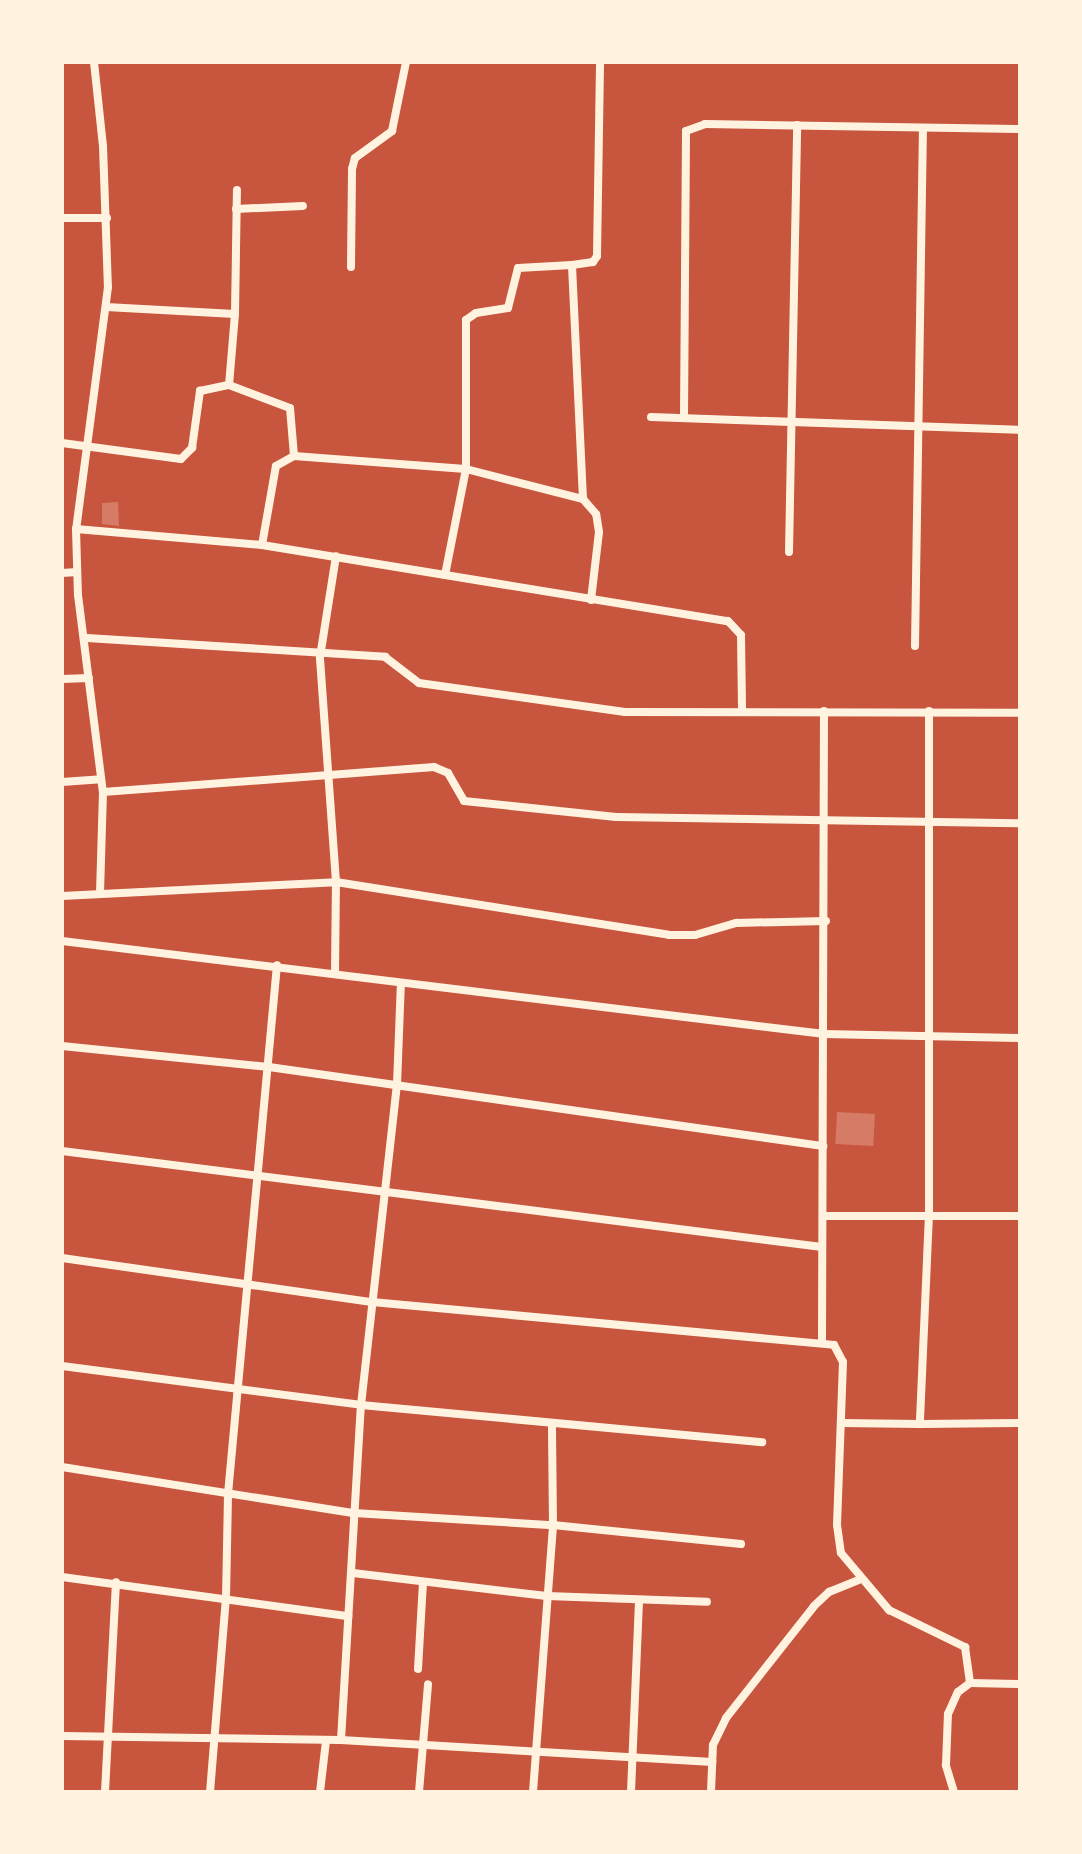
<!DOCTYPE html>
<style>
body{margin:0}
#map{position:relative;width:1082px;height:1854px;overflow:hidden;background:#c8553d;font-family:Karla,sans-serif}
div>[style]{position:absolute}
.building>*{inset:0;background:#d67c66;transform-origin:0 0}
.minor>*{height:8px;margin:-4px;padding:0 4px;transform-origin:4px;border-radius:4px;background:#fff3e0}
span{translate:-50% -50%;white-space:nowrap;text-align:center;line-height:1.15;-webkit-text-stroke:7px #fff3e0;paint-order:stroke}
.frame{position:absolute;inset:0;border:64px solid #fff3e0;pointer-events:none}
</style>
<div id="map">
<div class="building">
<div style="clip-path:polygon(118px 502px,119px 526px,102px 524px,102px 503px)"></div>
<div style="left:837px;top:1112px;width:38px;height:32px;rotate:3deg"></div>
</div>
<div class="minor">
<div style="left:94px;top:62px;width:84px;rotate:83.9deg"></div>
<div style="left:103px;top:146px;width:141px;rotate:88deg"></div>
<div style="left:108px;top:287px;width:244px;rotate:97.5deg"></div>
<div style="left:76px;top:529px;width:66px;rotate:88.3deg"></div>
<div style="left:78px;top:595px;width:199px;rotate:82.8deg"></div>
<div style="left:103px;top:792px;width:101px;rotate:91.7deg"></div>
<div style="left:236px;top:209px;width:67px;rotate:-2.6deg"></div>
<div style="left:62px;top:218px;width:45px"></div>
<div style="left:351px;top:267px;width:98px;rotate:-89.4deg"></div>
<div style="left:352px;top:169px;width:11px;rotate:-75deg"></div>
<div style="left:355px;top:158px;width:46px;rotate:-36.1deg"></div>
<div style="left:392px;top:131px;width:70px;rotate:-78.5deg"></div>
<div style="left:106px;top:307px;width:129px;rotate:3.1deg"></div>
<div style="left:235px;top:314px;width:124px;rotate:-89.1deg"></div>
<div style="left:235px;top:314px;width:71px;rotate:94.8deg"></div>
<div style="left:229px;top:385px;width:65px;rotate:20.7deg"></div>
<div style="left:290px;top:408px;width:48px;rotate:85.2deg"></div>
<div style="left:294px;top:456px;width:172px;rotate:4.3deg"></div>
<div style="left:466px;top:469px;width:121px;rotate:14.4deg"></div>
<div style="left:651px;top:417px;width:369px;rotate:2deg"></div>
<div style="left:684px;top:418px;width:287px;rotate:-89.6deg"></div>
<div style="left:686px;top:131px;width:20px;rotate:-20deg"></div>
<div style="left:705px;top:124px;width:315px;rotate:0.9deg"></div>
<div style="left:62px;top:443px;width:120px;rotate:7.7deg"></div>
<div style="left:181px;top:459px;width:16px;rotate:-45deg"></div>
<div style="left:192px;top:448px;width:58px;rotate:-82deg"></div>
<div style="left:200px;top:391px;width:30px;rotate:-12deg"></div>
<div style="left:76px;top:529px;width:187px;rotate:4.9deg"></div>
<div style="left:262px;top:545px;width:472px;rotate:9.3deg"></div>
<div style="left:728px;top:621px;width:19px;rotate:47deg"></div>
<div style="left:741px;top:635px;width:76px;rotate:89.2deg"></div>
<div style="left:262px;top:545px;width:80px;rotate:-80deg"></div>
<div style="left:276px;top:466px;width:21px;rotate:-29deg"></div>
<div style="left:789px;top:552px;width:427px;rotate:-88.9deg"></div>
<div style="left:62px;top:573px;width:15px;rotate:-4deg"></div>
<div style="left:445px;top:575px;width:108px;rotate:-78.8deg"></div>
<div style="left:466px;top:469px;width:149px;rotate:-90deg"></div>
<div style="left:466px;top:320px;width:12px;rotate:-35deg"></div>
<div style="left:476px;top:313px;width:32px;rotate:-9deg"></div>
<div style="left:508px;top:308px;width:41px;rotate:-76deg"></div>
<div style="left:518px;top:268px;width:54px;rotate:-3.2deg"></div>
<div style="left:591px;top:600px;width:68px;rotate:-83.3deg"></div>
<div style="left:599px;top:532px;width:18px;rotate:-99deg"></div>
<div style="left:596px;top:514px;width:20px;rotate:-131deg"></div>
<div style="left:583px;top:499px;width:234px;rotate:-92.7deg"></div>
<div style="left:572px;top:265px;width:21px;rotate:-8deg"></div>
<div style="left:593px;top:262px;width:7px;rotate:-56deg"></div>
<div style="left:597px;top:256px;width:194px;rotate:-89.1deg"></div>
<div style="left:87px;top:638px;width:299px;rotate:3.6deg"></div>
<div style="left:385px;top:657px;width:43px;rotate:37.4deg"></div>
<div style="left:419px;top:683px;width:208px;rotate:8deg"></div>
<div style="left:625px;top:712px;width:395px;rotate:0.1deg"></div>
<div style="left:915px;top:646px;width:518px;rotate:-89.12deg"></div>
<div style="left:62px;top:679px;width:27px;rotate:-2deg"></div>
<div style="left:929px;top:711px;width:503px;rotate:90deg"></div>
<div style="left:929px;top:1214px;width:210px;rotate:92.5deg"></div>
<div style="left:920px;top:1424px;width:100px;rotate:-0.6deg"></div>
<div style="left:62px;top:782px;width:39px;rotate:-4deg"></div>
<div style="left:103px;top:792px;width:332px;rotate:-4.3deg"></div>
<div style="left:434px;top:767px;width:15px;rotate:23deg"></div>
<div style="left:448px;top:773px;width:32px;rotate:60deg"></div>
<div style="left:464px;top:801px;width:153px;rotate:6deg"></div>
<div style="left:616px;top:817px;width:404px;rotate:0.9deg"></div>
<div style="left:62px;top:896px;width:274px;rotate:-2.9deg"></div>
<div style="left:336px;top:882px;width:337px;rotate:9deg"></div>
<div style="left:669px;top:935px;width:26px"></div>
<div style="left:695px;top:935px;width:43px;rotate:-16.3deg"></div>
<div style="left:736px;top:923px;width:90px;rotate:-1.3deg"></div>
<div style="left:62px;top:941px;width:768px;rotate:6.96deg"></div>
<div style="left:824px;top:1034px;width:196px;rotate:1.2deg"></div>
<div style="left:335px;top:973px;width:91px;rotate:-89.4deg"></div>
<div style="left:336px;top:882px;width:226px;rotate:-94.1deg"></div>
<div style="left:320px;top:657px;width:102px;rotate:-81deg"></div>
<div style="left:62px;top:1046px;width:208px;rotate:5.8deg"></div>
<div style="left:269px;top:1067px;width:560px;rotate:8.12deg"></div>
<div style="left:62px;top:1151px;width:766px;rotate:7.2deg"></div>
<div style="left:824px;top:1216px;width:196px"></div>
<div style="left:62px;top:1258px;width:313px;rotate:8.1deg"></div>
<div style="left:372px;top:1302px;width:464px;rotate:5.3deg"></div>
<div style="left:834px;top:1345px;width:19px;rotate:62deg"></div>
<div style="left:843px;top:1362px;width:163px;rotate:92.1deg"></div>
<div style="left:837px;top:1525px;width:28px;rotate:82deg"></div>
<div style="left:841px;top:1553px;width:75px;rotate:49.9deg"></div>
<div style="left:889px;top:1610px;width:85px;rotate:26deg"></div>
<div style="left:965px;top:1647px;width:36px;rotate:82deg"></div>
<div style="left:970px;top:1683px;width:50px;rotate:1.1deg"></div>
<div style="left:822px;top:1342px;width:631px;rotate:-89.82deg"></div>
<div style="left:62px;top:1366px;width:302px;rotate:7.4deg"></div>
<div style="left:361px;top:1405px;width:403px;rotate:5.3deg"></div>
<div style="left:841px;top:1423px;width:79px;rotate:0.7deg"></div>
<div style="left:62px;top:1467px;width:296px;rotate:9deg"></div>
<div style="left:354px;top:1513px;width:199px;rotate:3.5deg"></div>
<div style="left:553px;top:1525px;width:189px;rotate:5.8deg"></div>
<div style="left:353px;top:1573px;width:195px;rotate:6.8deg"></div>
<div style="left:547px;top:1596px;width:160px;rotate:2.1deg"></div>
<div style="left:62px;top:1577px;width:289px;rotate:7.8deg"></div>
<div style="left:418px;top:1669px;width:87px;rotate:-86.7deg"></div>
<div style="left:62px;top:1736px;width:279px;rotate:0.8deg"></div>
<div style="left:341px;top:1740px;width:372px;rotate:3.4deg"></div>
<div style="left:341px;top:1740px;width:336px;rotate:-86.6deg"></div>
<div style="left:361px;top:1405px;width:322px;rotate:-83.6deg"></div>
<div style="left:397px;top:1085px;width:102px;rotate:-87.8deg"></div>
<div style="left:105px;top:1792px;width:210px;rotate:-87deg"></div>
<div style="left:210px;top:1792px;width:194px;rotate:-85.3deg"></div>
<div style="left:226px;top:1599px;width:105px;rotate:-88.9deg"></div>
<div style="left:228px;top:1494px;width:531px;rotate:-84.71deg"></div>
<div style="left:320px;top:1792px;width:51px;rotate:-83.3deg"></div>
<div style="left:419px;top:1792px;width:108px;rotate:-85.2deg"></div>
<div style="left:533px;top:1792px;width:268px;rotate:-85.7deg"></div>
<div style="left:553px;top:1525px;width:101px;rotate:-90.6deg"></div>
<div style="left:631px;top:1792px;width:190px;rotate:-87.6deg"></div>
<div style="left:711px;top:1792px;width:47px;rotate:-87.6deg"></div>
<div style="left:713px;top:1745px;width:30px;rotate:-64deg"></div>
<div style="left:726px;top:1718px;width:142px;rotate:-51.8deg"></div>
<div style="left:814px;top:1606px;width:21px;rotate:-43deg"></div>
<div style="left:829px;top:1592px;width:32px;rotate:-22deg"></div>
<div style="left:954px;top:1792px;width:28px;rotate:-107deg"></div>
<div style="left:946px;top:1765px;width:51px;rotate:-87.8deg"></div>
<div style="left:948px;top:1714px;width:24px;rotate:-66deg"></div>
<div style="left:958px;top:1692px;width:15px;rotate:-37deg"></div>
</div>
<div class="frame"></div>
</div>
